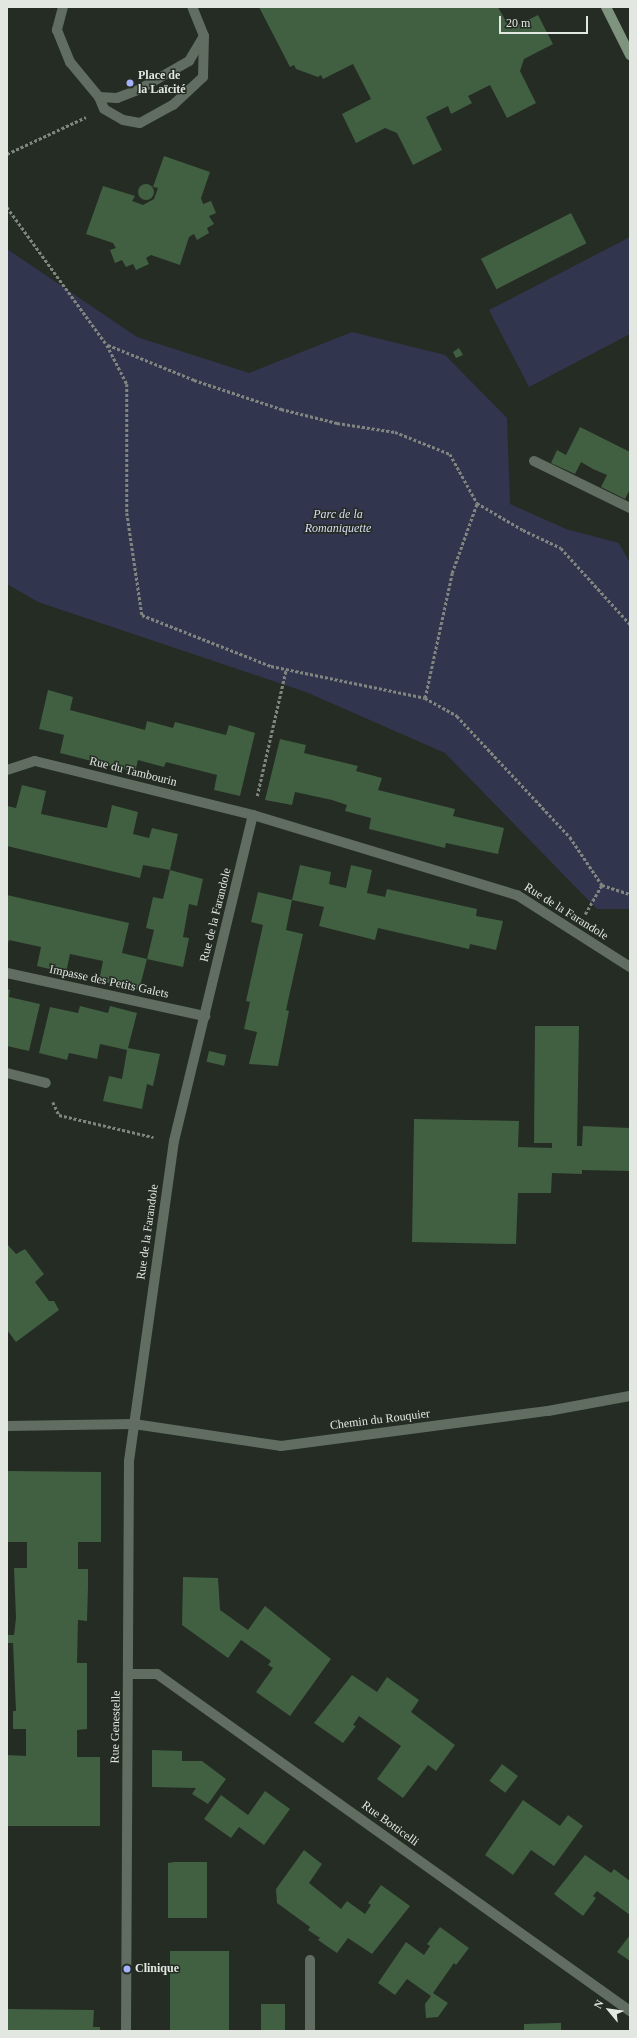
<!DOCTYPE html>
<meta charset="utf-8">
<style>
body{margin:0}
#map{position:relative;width:637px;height:2038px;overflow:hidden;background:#242c24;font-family:"Times New Roman",serif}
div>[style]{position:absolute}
.green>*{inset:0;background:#31364e}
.building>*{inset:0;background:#415f41;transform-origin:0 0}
.round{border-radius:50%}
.path>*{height:2.5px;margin-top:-1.25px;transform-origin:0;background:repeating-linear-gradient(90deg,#7f867f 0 3px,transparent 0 5px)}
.minor>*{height:10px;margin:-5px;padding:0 5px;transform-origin:5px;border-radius:5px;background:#606d60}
.secondary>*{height:10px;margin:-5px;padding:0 5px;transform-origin:5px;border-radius:5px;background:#7e947e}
.dots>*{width:11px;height:11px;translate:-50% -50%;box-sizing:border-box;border:2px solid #242c24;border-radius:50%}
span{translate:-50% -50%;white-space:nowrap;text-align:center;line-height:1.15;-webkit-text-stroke:3px #242c24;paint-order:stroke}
.poi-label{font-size:12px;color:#e2e7e2;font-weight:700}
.left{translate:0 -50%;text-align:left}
.park-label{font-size:12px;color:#d8def7;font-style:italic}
.street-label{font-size:12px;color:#e2e7e2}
.frame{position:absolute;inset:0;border:8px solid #e2e7e2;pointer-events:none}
.north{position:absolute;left:589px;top:1990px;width:40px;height:40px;-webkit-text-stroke:3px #242c24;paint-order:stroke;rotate:299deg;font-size:11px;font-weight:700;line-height:16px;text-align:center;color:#e2e7e2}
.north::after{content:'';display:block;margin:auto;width:14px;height:18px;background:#e2e7e2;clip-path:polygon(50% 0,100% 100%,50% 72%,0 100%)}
.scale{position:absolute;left:499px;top:16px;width:89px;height:18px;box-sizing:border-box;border:2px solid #e2e7e2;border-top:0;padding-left:5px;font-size:12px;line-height:14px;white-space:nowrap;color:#e2e7e2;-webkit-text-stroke:3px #242c24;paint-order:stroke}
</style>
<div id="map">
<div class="green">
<div style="clip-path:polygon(630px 237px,630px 334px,529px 387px,489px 310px)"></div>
<div style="clip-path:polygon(7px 249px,137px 337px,249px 373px,352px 332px,445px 355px,507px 418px,510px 504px,566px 529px,619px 543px,630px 563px,630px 909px,597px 909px,445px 753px,306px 692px,38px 602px,7px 584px)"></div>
</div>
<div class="building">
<div style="clip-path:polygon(259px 7px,498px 7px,510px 29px,538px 15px,553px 44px,524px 59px,520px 71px,536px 103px,507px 118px,490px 85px,468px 96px,472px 103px,451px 114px,448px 106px,426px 117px,442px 150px,413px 165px,397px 133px,385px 128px,356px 143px,342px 114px,371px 99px,353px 64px,323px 79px,321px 75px,318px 77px,296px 69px,294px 65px,290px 67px)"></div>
<div style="clip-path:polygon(164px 156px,210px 172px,201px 198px,203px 204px,211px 201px,216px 213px,209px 216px,214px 224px,207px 228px,209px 233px,197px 240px,194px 234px,189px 237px,180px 265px,151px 255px,146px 258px,149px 264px,136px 270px,133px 264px,126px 267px,122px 260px,115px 263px,110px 250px,116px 248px,113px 243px,86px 234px,103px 186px,135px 196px,132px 201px,143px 205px,154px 199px,158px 188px,153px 187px)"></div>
<div class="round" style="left:138px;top:184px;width:16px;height:16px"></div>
<div style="left:571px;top:213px;width:34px;height:101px;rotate:63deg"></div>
<div style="clip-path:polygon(459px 348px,463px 355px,456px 358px,453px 352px)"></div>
<div style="clip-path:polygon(580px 427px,630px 452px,630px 489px,625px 499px,601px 487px,607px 475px,593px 469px,581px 462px,575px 474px,551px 463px,557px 450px,566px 455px)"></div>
<div style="clip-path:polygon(48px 690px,73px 697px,70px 710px,145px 730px,147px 721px,173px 728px,175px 722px,226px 735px,229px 725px,255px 733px,240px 796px,214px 790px,217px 775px,166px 762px,164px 767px,138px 760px,135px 772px,60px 753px,64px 735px,39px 729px)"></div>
<div style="clip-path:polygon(280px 739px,306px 745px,304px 753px,358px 766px,356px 771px,382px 778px,378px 790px,455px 809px,453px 816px,504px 828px,498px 854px,446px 843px,445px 848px,369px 829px,371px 818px,345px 811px,347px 805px,332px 800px,295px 792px,292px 805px,265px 800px)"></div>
<div style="clip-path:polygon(22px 785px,46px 791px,41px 814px,107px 828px,112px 805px,138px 812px,133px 834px,149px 838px,152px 828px,178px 834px,170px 870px,143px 865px,140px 878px,7px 846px,7px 806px,16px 808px)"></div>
<div style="clip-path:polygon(300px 865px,331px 872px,329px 884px,346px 888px,351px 865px,372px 870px,367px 893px,385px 897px,387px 889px,477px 909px,476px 916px,503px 921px,496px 950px,470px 944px,469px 949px,378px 928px,375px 940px,319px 926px,324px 907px,292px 900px)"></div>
<div style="clip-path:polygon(170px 870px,203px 879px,197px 906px,189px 904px,183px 937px,189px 938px,183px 967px,147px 959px,154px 930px,146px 928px,153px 897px,163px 899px)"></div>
<div style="clip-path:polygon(258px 892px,292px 900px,286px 930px,303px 934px,286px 1010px,289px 1011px,278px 1066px,249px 1064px,257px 1032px,244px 1029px,250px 1002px,246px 1001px,263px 925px,251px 922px)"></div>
<div style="clip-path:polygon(7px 895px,129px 923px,122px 953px,147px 959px,139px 990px,99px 981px,103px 961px,70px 954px,66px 973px,37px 966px,41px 947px,9px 940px,7px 946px)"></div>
<div style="clip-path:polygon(7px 989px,10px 990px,9px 997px,40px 1004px,29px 1051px,7px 1046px)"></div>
<div style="clip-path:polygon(80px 1006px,108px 1013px,110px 1006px,137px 1013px,128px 1048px,160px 1054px,153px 1086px,147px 1084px,142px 1109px,103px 1101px,109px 1076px,122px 1079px,127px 1050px,100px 1044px,97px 1059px,69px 1053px,67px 1060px,39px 1053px,50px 1007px,78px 1013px)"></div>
<div style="clip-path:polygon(535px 1026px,579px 1026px,577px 1146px,582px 1146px,583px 1126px,630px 1128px,630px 1171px,582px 1170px,582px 1174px,552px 1173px,551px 1193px,518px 1193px,516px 1244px,412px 1242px,414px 1119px,519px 1121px,518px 1147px,552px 1148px,552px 1143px,534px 1143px)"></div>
<div style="left:209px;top:1051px;width:18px;height:11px;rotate:13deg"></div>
<div style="clip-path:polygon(7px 1244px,16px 1254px,25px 1249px,44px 1274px,35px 1282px,49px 1301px,54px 1301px,59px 1310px,16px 1342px,7px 1330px)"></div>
<div style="clip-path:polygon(7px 1471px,101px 1472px,101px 1542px,78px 1542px,78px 1569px,88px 1569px,88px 1588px,87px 1621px,78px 1620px,77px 1663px,87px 1663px,87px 1729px,77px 1730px,77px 1757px,100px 1757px,100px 1826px,7px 1826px,7px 1755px,26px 1756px,26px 1729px,13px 1729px,13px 1711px,16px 1711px,13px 1643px,7px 1643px,7px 1635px,14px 1635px,16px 1618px,14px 1568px,27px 1568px,27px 1542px,7px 1542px)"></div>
<div style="clip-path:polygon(183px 1577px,218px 1578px,220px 1610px,248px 1630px,265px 1606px,331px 1659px,290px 1716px,256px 1692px,273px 1668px,268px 1665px,271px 1661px,241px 1640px,228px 1658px,182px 1625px)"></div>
<div style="clip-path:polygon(352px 1675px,377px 1692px,387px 1677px,419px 1700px,411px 1712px,455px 1745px,436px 1771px,428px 1765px,403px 1798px,377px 1779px,401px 1746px,359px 1716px,353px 1725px,356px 1726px,343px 1743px,314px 1723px)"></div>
<div style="clip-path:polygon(152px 1750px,182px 1751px,182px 1761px,202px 1761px,226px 1779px,208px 1804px,192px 1794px,196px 1788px,152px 1787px)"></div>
<div style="left:502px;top:1764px;width:20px;height:21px;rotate:37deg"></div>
<div style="clip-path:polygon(265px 1791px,290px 1809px,264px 1845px,239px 1827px,231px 1838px,204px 1819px,221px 1795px,248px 1815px)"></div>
<div style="clip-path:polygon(523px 1800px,560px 1826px,568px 1815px,583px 1826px,554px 1866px,531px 1850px,513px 1875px,485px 1855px)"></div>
<div style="clip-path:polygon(304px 1850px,322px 1864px,309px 1883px,341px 1909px,347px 1901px,365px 1914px,371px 1905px,368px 1903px,381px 1885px,410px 1906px,372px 1954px,348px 1938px,337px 1953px,318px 1940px,320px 1938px,308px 1930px,310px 1927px,277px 1903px,276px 1889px)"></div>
<div style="clip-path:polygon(585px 1855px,611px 1873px,614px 1869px,630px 1881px,630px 1915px,597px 1891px,593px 1896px,596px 1898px,583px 1916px,554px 1894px)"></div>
<div style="clip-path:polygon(174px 1862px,207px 1862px,207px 1918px,168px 1918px,168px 1863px)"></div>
<div style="clip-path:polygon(440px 1927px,469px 1948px,456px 1965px,454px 1963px,433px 1993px,448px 2003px,438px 2017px,426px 2018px,425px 2004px,431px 1996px,407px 1979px,395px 1995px,378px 1983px,406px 1942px,424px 1955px,430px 1946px,427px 1944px)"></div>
<div style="clip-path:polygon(630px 1935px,630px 1961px,617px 1952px)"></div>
<div style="left:229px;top:1951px;width:80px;height:59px;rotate:90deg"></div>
<div style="left:261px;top:2004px;width:24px;height:27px"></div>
<div style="clip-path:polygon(8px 2009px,94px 2010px,93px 2027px,100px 2027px,100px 2031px,7px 2031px)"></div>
<div style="clip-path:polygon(556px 2023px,561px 2023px,561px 2031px,524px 2031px,524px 2024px)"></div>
</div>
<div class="path">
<div style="left:7px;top:154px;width:87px;rotate:-25.1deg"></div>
<div style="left:7px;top:207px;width:170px;rotate:54.1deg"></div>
<div style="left:107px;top:345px;width:44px;rotate:62.9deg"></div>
<div style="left:127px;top:384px;width:129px;rotate:90deg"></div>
<div style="left:127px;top:513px;width:103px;rotate:81.6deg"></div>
<div style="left:142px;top:615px;width:139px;rotate:21.6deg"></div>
<div style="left:271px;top:666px;width:157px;rotate:11.7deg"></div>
<div style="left:425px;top:698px;width:37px;rotate:29deg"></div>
<div style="left:457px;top:716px;width:166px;rotate:47deg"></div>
<div style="left:570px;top:837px;width:58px;rotate:56.3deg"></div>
<div style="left:602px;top:885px;width:29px;rotate:18deg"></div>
<div style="left:108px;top:345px;width:93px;rotate:22.1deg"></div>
<div style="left:194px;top:380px;width:92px;rotate:18.4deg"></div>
<div style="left:281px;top:409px;width:58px;rotate:14deg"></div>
<div style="left:337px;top:423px;width:59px;rotate:8.8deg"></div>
<div style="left:395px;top:432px;width:59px;rotate:21.8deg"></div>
<div style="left:450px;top:454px;width:56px;rotate:61.1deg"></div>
<div style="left:425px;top:698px;width:128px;rotate:-77.8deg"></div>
<div style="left:452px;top:573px;width:74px;rotate:-70.3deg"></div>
<div style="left:477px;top:503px;width:53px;rotate:30.4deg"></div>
<div style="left:523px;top:530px;width:42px;rotate:25.3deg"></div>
<div style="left:561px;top:548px;width:103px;rotate:47.8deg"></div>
<div style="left:257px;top:796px;width:130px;rotate:-77.1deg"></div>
<div style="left:585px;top:914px;width:34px;rotate:-60deg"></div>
<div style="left:53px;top:1102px;width:14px;rotate:65deg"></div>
<div style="left:59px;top:1115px;width:97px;rotate:13.2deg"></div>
</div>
<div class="minor">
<div style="left:63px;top:7px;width:24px;rotate:105deg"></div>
<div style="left:57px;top:30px;width:35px;rotate:68deg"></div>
<div style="left:70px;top:62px;width:45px;rotate:50.4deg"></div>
<div style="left:99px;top:97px;width:13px;rotate:67deg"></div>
<div style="left:104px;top:109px;width:22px;rotate:30deg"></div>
<div style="left:123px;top:120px;width:17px;rotate:10deg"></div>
<div style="left:140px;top:123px;width:38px;rotate:-29deg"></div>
<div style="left:173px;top:105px;width:41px;rotate:-43deg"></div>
<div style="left:203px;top:77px;width:41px;rotate:-88.6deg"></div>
<div style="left:99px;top:97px;width:18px;rotate:3deg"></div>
<div style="left:117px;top:98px;width:22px;rotate:-21deg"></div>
<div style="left:138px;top:90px;width:59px;rotate:-29.6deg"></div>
<div style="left:189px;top:61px;width:29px;rotate:-59deg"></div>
<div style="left:204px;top:36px;width:31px;rotate:-112deg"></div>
<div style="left:534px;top:461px;width:107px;rotate:26.1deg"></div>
<div style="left:7px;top:770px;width:29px;rotate:-18deg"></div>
<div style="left:35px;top:761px;width:225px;rotate:13.9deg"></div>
<div style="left:253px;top:815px;width:276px;rotate:16.9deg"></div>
<div style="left:517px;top:895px;width:134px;rotate:32.5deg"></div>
<div style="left:7px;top:973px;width:203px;rotate:12.3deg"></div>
<div style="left:7px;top:1073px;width:40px;rotate:14.4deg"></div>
<div style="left:7px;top:1426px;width:127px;rotate:-0.9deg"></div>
<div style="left:134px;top:1424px;width:149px;rotate:8.5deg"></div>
<div style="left:281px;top:1446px;width:269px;rotate:-7.5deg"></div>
<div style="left:548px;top:1411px;width:83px;rotate:-10.4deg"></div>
<div style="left:130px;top:1674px;width:27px"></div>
<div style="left:157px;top:1674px;width:581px;rotate:35.47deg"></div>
<div style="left:310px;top:1960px;width:71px;rotate:90deg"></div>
<div style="left:126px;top:2031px;width:570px;rotate:-89.7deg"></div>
<div style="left:129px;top:1461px;width:323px;rotate:-82deg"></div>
<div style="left:174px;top:1141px;width:335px;rotate:-76.4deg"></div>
</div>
<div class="secondary">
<div style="left:606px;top:7px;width:54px;rotate:63.4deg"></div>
</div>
<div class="dots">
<div style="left:130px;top:83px;background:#a4b2fc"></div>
<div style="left:127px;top:1969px;background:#a4b2fc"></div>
</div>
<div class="poi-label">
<span class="left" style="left:138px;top:83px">Place de<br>la Laïcité</span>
<span class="left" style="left:135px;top:1969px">Clinique</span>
</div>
<div class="park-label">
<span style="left:338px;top:522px">Parc de la<br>Romaniquette</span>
</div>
<div class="street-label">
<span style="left:133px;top:772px;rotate:14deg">Rue du Tambourin</span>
<span style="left:566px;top:912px;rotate:32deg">Rue de la Farandole</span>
<span style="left:216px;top:915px;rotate:-76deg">Rue de la Farandole</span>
<span style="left:109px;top:982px;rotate:12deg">Impasse des Petits Galets</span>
<span style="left:148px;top:1232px;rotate:-82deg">Rue de la Farandole</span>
<span style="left:380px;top:1420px;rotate:-7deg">Chemin du Rouquier</span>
<span style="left:116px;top:1727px;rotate:-89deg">Rue Genestelle</span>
<span style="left:390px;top:1824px;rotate:36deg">Rue Botticelli</span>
</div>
<div class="frame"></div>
<div class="north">N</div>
<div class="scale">20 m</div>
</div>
